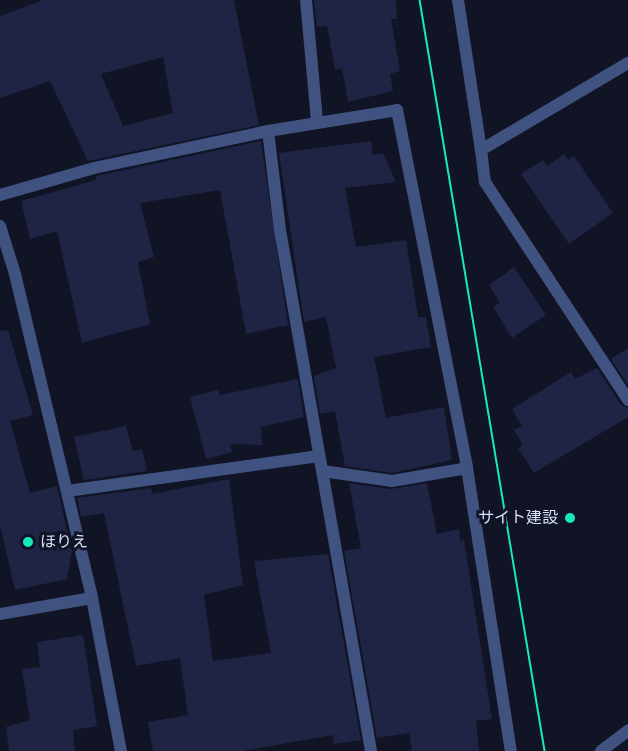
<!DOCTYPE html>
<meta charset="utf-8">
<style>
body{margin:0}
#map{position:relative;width:628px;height:751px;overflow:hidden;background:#111425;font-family:"DM Sans","Noto Sans JP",sans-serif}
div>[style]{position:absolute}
.building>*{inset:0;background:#1f2344}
.minor>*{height:12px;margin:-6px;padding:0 6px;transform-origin:6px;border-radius:6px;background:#405280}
.tram>*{height:1.5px;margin:-0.75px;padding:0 0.75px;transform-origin:0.75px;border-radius:0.75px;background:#16eabd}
.dots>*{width:16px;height:16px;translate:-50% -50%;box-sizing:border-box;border:3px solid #111425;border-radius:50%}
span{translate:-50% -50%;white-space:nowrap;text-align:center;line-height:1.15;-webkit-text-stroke:6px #111425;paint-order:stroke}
.poi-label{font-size:16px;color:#d8dffc}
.right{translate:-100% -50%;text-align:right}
.left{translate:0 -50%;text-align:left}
</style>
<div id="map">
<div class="building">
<div style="clip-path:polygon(evenodd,43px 0,234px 0,259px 125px,88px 161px,50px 81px,0 98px,0 16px,43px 0,163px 57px,173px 113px,123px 126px,101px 74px,163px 57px)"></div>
<div style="clip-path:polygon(314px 0,396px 0,397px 19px,391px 19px,400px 71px,390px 74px,393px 91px,348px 102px,342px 68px,335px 70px,327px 26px,317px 27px)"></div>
<div style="clip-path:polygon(261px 141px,288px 325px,246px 334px,220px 190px,140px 203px,154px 257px,138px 262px,150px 324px,82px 343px,57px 231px,30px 239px,21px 201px,96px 180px,96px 176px)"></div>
<div style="clip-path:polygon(371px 141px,373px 155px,383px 153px,396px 182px,345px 188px,356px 247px,406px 240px,418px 317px,426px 317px,431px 347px,374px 357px,386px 418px,444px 407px,452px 460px,392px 473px,345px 466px,335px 411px,320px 414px,314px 376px,336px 368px,326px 317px,304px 322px,279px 153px)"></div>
<div style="clip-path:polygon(564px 154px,568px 160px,574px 156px,613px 213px,569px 244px,521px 174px,543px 160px,547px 166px)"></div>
<div style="clip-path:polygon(514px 267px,546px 315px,512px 338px,493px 307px,500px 303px,489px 285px)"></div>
<div style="clip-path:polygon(8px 330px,33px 415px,10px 421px,30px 493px,57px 486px,72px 552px,67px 579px,15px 590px,0 525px,0 331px)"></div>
<div style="clip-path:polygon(628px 348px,628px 385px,611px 359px)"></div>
<div style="clip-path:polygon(597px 368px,621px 405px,628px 408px,628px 417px,534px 473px,518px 448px,523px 445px,514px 430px,522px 426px,512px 409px,571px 372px,575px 379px)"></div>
<div style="clip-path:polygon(298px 379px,304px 417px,261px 427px,262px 445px,230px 444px,232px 452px,206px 459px,190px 397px,218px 390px,220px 395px)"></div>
<div style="clip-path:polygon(126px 426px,133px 451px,142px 449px,147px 471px,84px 480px,74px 437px)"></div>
<div style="clip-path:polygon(229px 479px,243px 585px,204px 595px,213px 661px,271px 653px,254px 561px,328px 554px,361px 740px,334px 744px,333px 735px,242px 751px,153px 751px,148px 722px,188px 715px,180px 658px,136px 666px,104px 513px,81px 517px,77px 498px,151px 488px,152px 494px)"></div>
<div style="clip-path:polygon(349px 483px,391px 489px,427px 483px,437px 534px,459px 529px,460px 541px,464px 540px,492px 719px,476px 721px,479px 751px,412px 751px,409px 733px,377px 738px,344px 551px,361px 548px)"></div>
<div style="clip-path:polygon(83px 635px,97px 726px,73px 730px,75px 751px,9px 751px,6px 727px,30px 720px,22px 669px,40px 667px,37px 642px)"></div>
</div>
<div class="minor">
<div style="left:306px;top:0;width:121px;rotate:84.8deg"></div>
<div style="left:458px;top:0;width:152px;rotate:81.3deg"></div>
<div style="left:628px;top:63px;width:171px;rotate:149.4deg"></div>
<div style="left:481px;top:150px;width:32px;rotate:83deg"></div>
<div style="left:485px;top:182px;width:261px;rotate:56.7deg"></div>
<div style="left:268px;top:131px;width:100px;rotate:83.1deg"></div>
<div style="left:280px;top:230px;width:529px;rotate:80.09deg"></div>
<div style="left:0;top:195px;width:98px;rotate:-16deg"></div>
<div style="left:94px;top:168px;width:178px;rotate:-12deg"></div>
<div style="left:268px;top:131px;width:131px;rotate:-9.2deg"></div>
<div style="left:397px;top:110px;width:365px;rotate:78.9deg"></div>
<div style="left:467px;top:468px;width:286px;rotate:81.2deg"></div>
<div style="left:0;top:226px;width:50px;rotate:72.6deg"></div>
<div style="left:15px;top:274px;width:333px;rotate:76.6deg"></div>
<div style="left:92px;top:598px;width:156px;rotate:79.3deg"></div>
<div style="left:322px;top:471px;width:71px;rotate:8.1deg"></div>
<div style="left:392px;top:481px;width:76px;rotate:-9.8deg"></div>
<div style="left:67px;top:491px;width:253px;rotate:-7.9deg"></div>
<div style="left:0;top:614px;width:93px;rotate:-9.9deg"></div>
<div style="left:601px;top:751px;width:34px;rotate:-37deg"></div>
</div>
<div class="tram">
<div style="left:420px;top:0;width:761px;rotate:80.55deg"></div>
</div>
<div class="dots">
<div style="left:570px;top:518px;background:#16eabd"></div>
<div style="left:28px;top:542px;background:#16eabd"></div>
</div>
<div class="poi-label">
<span class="right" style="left:558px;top:518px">サイト建設</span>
<span class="left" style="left:40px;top:542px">ほりえ</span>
</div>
</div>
